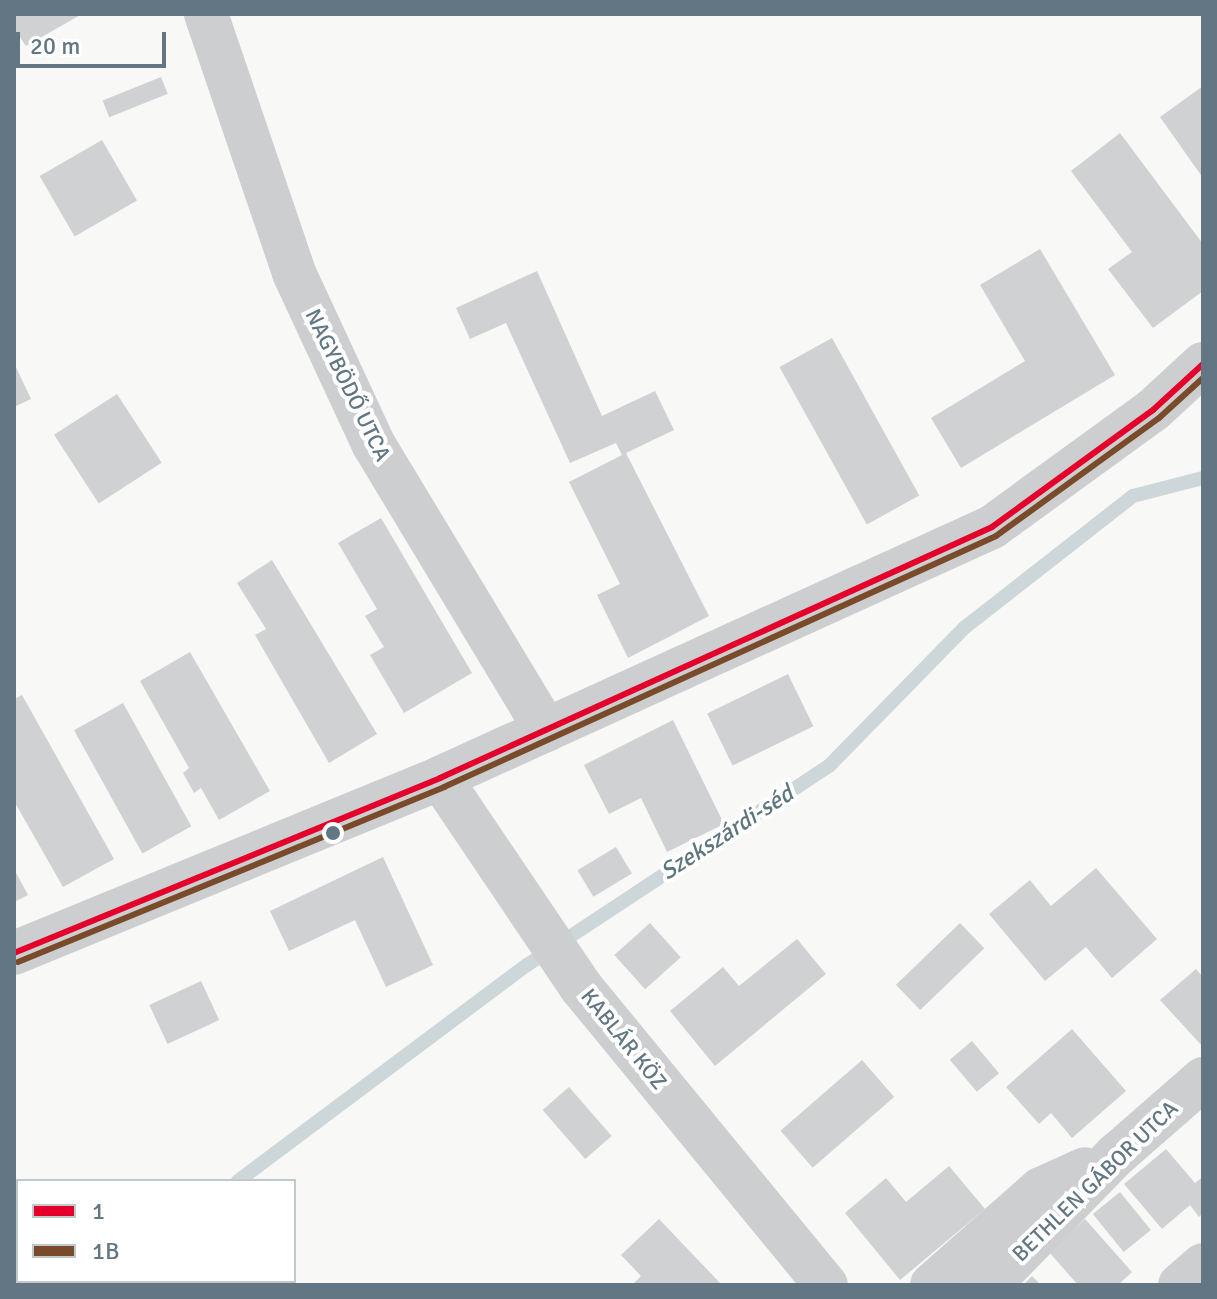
<!DOCTYPE html>
<meta charset="utf-8">
<style>
body{margin:0}
#map{position:relative;width:1217px;height:1299px;overflow:hidden;background:#f8f8f7;font-family:Signika,sans-serif}
div>[style]{position:absolute}
.stream>*{height:14px;margin:-7px;padding:0 7px;transform-origin:7px;border-radius:7px;background:#cdd6d9}
.building>*{inset:0;background:#cfd1d2;transform-origin:0 0}
.street>*{height:44px;margin:-22px;padding:0 22px;transform-origin:22px;border-radius:22px;background:#cdcecf}
.bus-1>*{height:6px;margin:-3px;padding:0 3px;transform-origin:3px;border-radius:3px;background:#e4002b}
.bus-2>*{height:6px;margin:-3px;padding:0 3px;transform-origin:3px;border-radius:3px;background:#7a4b2a}
.dots>*{width:22px;height:22px;translate:-50% -50%;box-sizing:border-box;border:4px solid #fff;border-radius:50%}
span{translate:-50% -50%;white-space:nowrap;text-align:center;line-height:1.15;-webkit-text-stroke:8px #fff;paint-order:stroke}
.street-label{font-size:22px;color:#627783}
.water-label{font-size:24px;color:#5e767d;font-style:italic}
.frame{position:absolute;inset:0;border:16px solid #627783;pointer-events:none}
.legend{position:absolute;left:16px;top:1179px;width:280px;height:104px;box-sizing:border-box;background:#fff;border:2px solid #c0c9cd;margin:0;padding:10px 14px;list-style:none;font-size:24px;color:#627783}
.legend li{display:flex;align-items:center;gap:16px;height:40px}
.legend b{width:40px;border:2px solid #c0c9cd}
.scale{position:absolute;left:16px;top:32px;width:150px;height:36px;box-sizing:border-box;border:4px solid #627783;border-top:0;padding-left:10px;font-size:24px;line-height:28px;white-space:nowrap;color:#627783;-webkit-text-stroke:6px #fff;paint-order:stroke}
</style>
<div id="map">
<div class="stream">
<div style="left:238px;top:1181px;width:361px;rotate:-36.8deg"></div>
<div style="left:527px;top:965px;width:362px;rotate:-33.4deg"></div>
<div style="left:829px;top:766px;width:193px;rotate:-45.6deg"></div>
<div style="left:964px;top:628px;width:214px;rotate:-38deg"></div>
<div style="left:1133px;top:496px;width:72px;rotate:-14.4deg"></div>
<div style="left:112px;top:1285px;width:6px;rotate:-45deg"></div>
</div>
<div class="building">
<div style="clip-path:polygon(14px 14px,82px 14px,26px 46px,14px 29px)"></div>
<div style="left:161px;top:77px;width:18px;height:63px;rotate:68deg"></div>
<div style="clip-path:polygon(1203px 86px,1203px 178px,1160px 117px)"></div>
<div style="clip-path:polygon(1120px 133px,1203px 244px,1203px 291px,1153px 328px,1108px 269px,1132px 252px,1071px 171px)"></div>
<div style="left:102px;top:140px;width:70px;height:72px;rotate:60deg"></div>
<div style="clip-path:polygon(1040px 249px,1115px 375px,961px 468px,931px 418px,1025px 361px,980px 285px)"></div>
<div style="clip-path:polygon(537px 271px,602px 416px,655px 391px,674px 430px,626px 453px,709px 616px,628px 658px,597px 595px,620px 584px,569px 482px,622px 455px,616px 443px,570px 463px,506px 323px,470px 339px,456px 308px)"></div>
<div style="left:832px;top:338px;width:180px;height:60px;rotate:61deg"></div>
<div style="clip-path:polygon(14px 363px,31px 399px,14px 407px)"></div>
<div style="left:117px;top:394px;width:82px;height:75px;rotate:57deg"></div>
<div style="clip-path:polygon(381px 518px,472px 673px,404px 713px,370px 655px,384px 647px,365px 616px,377px 609px,338px 543px)"></div>
<div style="clip-path:polygon(272px 560px,377px 734px,329px 763px,255px 635px,266px 629px,237px 583px)"></div>
<div style="clip-path:polygon(190px 652px,270px 791px,219px 820px,201px 788px,194px 793px,183px 773px,189px 768px,140px 681px)"></div>
<div style="left:788px;top:674px;width:58px;height:90px;rotate:64deg"></div>
<div style="clip-path:polygon(22px 695px,114px 859px,63px 887px,14px 801px,14px 699px)"></div>
<div style="left:123px;top:703px;width:141px;height:56px;rotate:61deg"></div>
<div style="clip-path:polygon(673px 720px,724px 824px,667px 852px,641px 798px,609px 814px,584px 765px)"></div>
<div style="left:616px;top:847px;width:31px;height:45px;rotate:59deg"></div>
<div style="clip-path:polygon(383px 857px,433px 965px,386px 987px,355px 920px,289px 951px,270px 911px)"></div>
<div style="clip-path:polygon(1096px 868px,1157px 939px,1112px 978px,1086px 947px,1045px 981px,989px 914px,1030px 880px,1051px 906px)"></div>
<div style="clip-path:polygon(14px 869px,28px 895px,14px 902px)"></div>
<div style="left:650px;top:923px;width:46px;height:48px;rotate:48deg"></div>
<div style="left:960px;top:923px;width:35px;height:89px;rotate:46deg"></div>
<div style="clip-path:polygon(797px 939px,826px 974px,715px 1066px,670px 1011px,723px 967px,739px 986px)"></div>
<div style="clip-path:polygon(1196px 969px,1203px 977px,1203px 1047px,1160px 1000px)"></div>
<div style="left:201px;top:981px;width:43px;height:57px;rotate:65deg"></div>
<div style="clip-path:polygon(1072px 1029px,1126px 1091px,1072px 1138px,1051px 1113px,1039px 1124px,1006px 1087px)"></div>
<div style="left:972px;top:1041px;width:42px;height:29px;rotate:50deg"></div>
<div style="left:862px;top:1060px;width:49px;height:108px;rotate:49deg"></div>
<div style="left:569px;top:1087px;width:65px;height:35px;rotate:49deg"></div>
<div style="clip-path:polygon(1166px 1149px,1195px 1183px,1203px 1177px,1203px 1213px,1199px 1217px,1190px 1205px,1162px 1229px,1124px 1184px)"></div>
<div style="clip-path:polygon(949px 1166px,985px 1209px,900px 1280px,845px 1213px,886px 1178px,906px 1202px)"></div>
<div style="left:1120px;top:1192px;width:49px;height:35px;rotate:51deg"></div>
<div style="clip-path:polygon(659px 1219px,720px 1283px,718px 1285px,632px 1285px,641px 1276px,621px 1255px)"></div>
<div style="clip-path:polygon(1085px 1219px,1132px 1272px,1118px 1285px,1078px 1285px,1049px 1252px)"></div>
<div style="clip-path:polygon(1032px 1276px,1041px 1285px,1023px 1285px)"></div>
</div>
<div class="street">
<div style="left:206px;top:14px;width:274px;rotate:71.2deg"></div>
<div style="left:294px;top:273px;width:190px;rotate:65.1deg"></div>
<div style="left:374px;top:445px;width:333px;rotate:58.9deg"></div>
<div style="left:440px;top:778px;width:252px;rotate:56deg"></div>
<div style="left:581px;top:987px;width:386px;rotate:50.6deg"></div>
<div style="left:14px;top:953px;width:461px;rotate:-22.3deg"></div>
<div style="left:440px;top:778px;width:606px;rotate:-24.45deg"></div>
<div style="left:992px;top:527px;width:199px;rotate:-36deg"></div>
<div style="left:1153px;top:410px;width:68px;rotate:-42.6deg"></div>
<div style="left:932px;top:1285px;width:145px;rotate:-41.4deg"></div>
<div style="left:1041px;top:1189px;width:48px;rotate:-24.4deg"></div>
<div style="left:989px;top:1285px;width:182px;rotate:-45.7deg"></div>
<div style="left:1116px;top:1155px;width:116px;rotate:-41.1deg"></div>
<div style="left:1180px;top:1285px;width:30px;rotate:-41deg"></div>
</div>
<div class="bus-1">
<div style="left:14px;top:953px;width:461px;rotate:-22.3deg"></div>
<div style="left:440px;top:778px;width:606px;rotate:-24.45deg"></div>
<div style="left:992px;top:527px;width:199px;rotate:-36deg"></div>
<div style="left:1153px;top:410px;width:68px;rotate:-42.6deg"></div>
</div>
<div class="bus-2">
<div style="left:18px;top:962px;width:461px;rotate:-22.3deg"></div>
<div style="left:444px;top:787px;width:606px;rotate:-24.45deg"></div>
<div style="left:996px;top:536px;width:201px;rotate:-35.9deg"></div>
<div style="left:1159px;top:418px;width:59px;rotate:-42.3deg"></div>
</div>
<div class="dots">
<div style="left:333px;top:833px;background:#627783"></div>
</div>
<div class="street-label">
<span style="left:348px;top:385px;rotate:64deg">NAGYBÖDŐ UTCA</span>
<span style="left:624px;top:1039px;rotate:51deg">KABLÁR KÖZ</span>
<span style="left:1095px;top:1181px;rotate:-44deg">BETHLEN GÁBOR UTCA</span>
</div>
<div class="water-label">
<span style="left:727px;top:833px;rotate:-33deg">Szekszárdi-séd</span>
</div>
<div class="frame"></div>
<ul class="legend">
<li><b style="height:10px;background:#e4002b"></b>1</li>
<li><b style="height:10px;background:#7a4b2a"></b>1B</li>
</ul>
<div class="scale">20 m</div>
</div>
